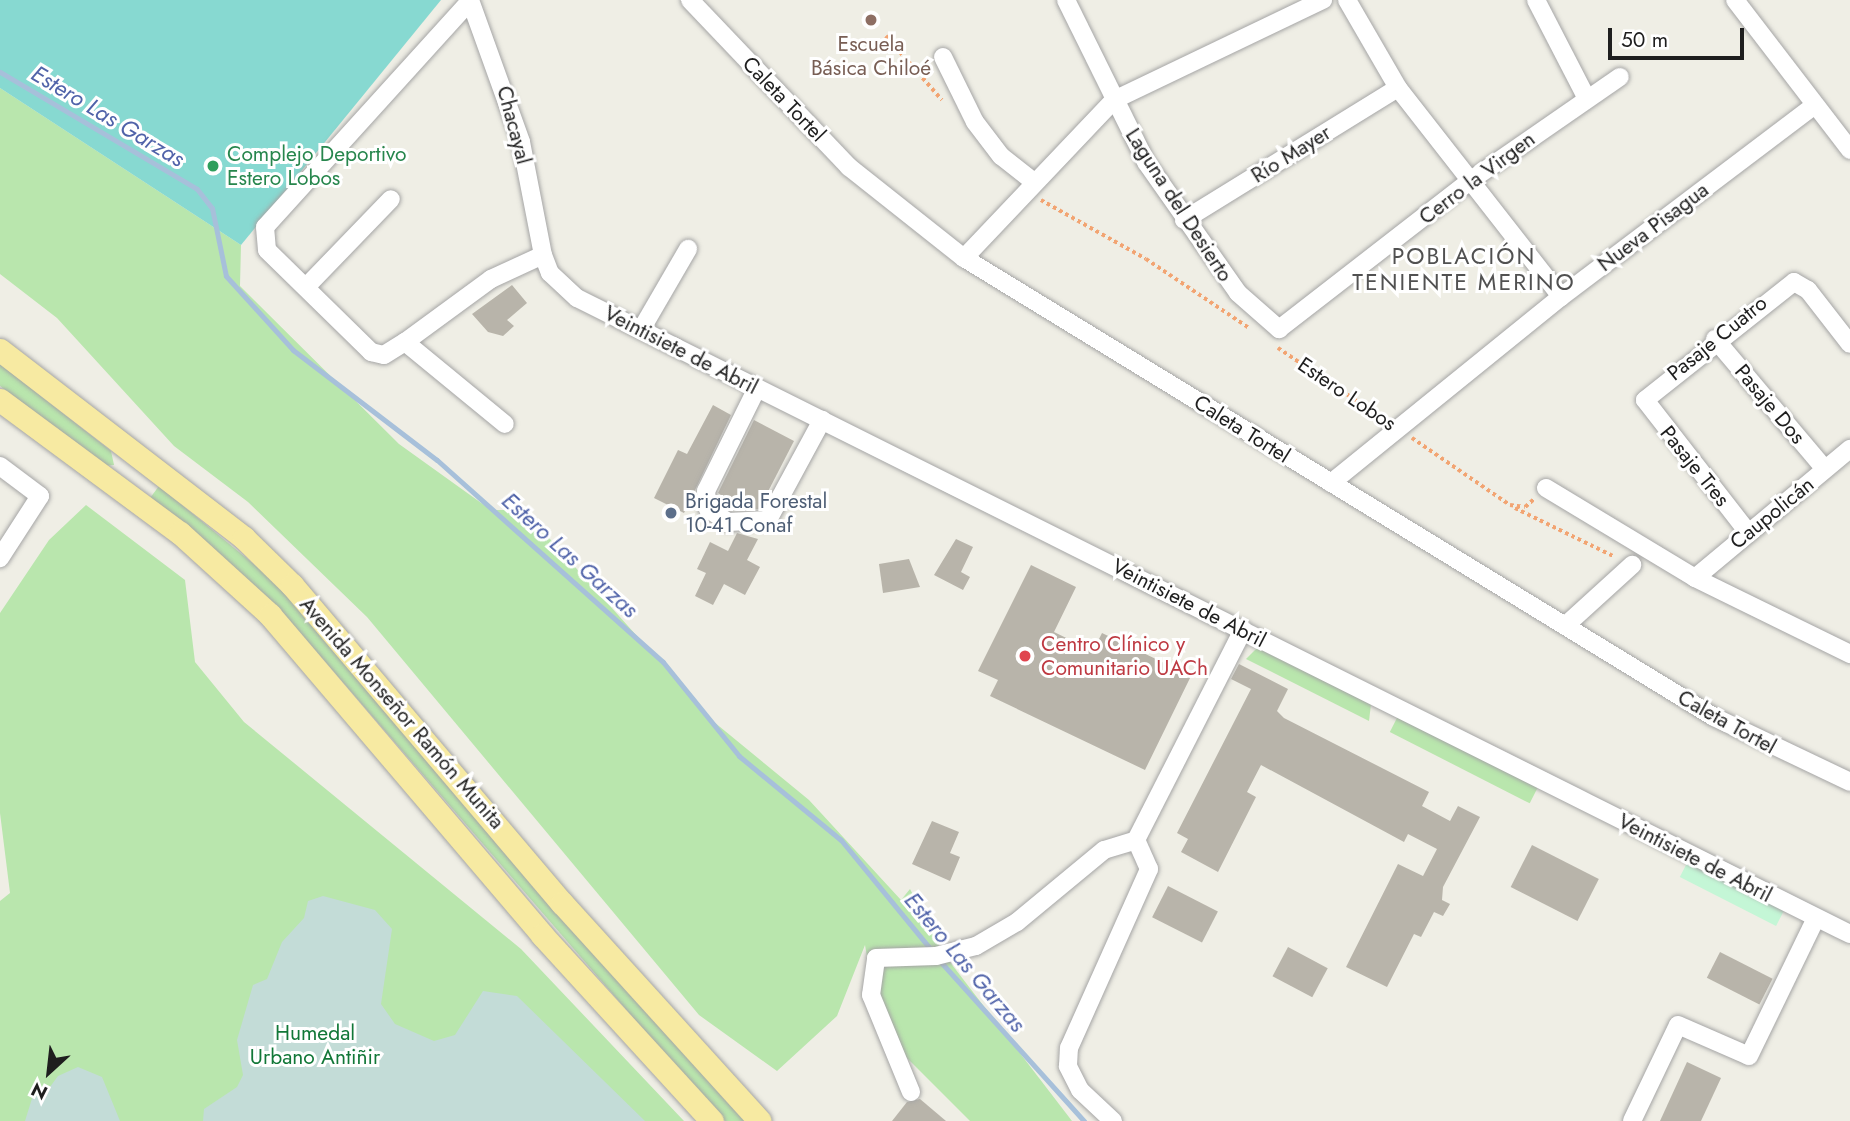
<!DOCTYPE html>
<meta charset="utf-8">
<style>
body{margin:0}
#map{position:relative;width:1850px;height:1121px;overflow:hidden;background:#efeee5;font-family:Jost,sans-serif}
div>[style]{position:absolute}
.grass>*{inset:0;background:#b9e6ad;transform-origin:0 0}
.wetland>*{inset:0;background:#c3dcd7}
.park>*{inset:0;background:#c4f6d6;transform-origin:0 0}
.pitch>*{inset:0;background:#87d9d1}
.stream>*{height:5px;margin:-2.5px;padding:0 2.5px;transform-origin:2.5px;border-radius:2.5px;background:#a7c0da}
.building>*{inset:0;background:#b8b4aa;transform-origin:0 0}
.path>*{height:3.5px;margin-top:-1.75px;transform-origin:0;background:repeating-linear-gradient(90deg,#f2a472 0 3.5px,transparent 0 7px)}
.roads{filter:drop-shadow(0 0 2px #a5a5a5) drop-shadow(0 0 2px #a5a5a5)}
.minor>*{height:18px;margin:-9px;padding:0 9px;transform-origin:9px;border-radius:9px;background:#fff}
.major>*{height:23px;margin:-11.5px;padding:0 11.5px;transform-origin:11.5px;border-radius:11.5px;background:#f7eaa2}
.dots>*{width:19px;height:19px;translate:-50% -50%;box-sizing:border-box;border:4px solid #fff;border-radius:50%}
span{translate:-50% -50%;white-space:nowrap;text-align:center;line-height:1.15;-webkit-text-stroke:6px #fff;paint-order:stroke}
.education-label{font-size:21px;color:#785e54}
.street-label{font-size:21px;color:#1e1e1e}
.leisure-label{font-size:21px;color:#27864d}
.left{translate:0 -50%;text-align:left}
.service-label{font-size:21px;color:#4e5e75}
.health-label{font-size:21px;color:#be3a42}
.park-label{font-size:21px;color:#117737}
.water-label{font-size:23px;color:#5063a9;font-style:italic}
.neighbourhood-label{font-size:23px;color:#515151;letter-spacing:2px}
.north{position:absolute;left:14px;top:1037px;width:70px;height:70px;-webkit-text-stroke:5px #fff;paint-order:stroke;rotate:207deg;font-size:19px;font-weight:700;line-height:28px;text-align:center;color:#1e1e1e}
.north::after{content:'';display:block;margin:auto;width:24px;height:32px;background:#1e1e1e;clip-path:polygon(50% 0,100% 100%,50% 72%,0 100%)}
.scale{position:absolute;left:1608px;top:28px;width:136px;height:32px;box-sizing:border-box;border:4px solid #1e1e1e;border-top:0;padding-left:9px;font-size:21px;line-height:24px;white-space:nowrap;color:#1e1e1e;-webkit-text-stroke:5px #fff;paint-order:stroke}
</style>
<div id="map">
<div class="grass">
<div style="clip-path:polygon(0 88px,241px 245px,240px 286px,399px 444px,491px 510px,524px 510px,714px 722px,809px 800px,901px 900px,910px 889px,943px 953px,1072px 1121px,970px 1121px,880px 1031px,865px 945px,837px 1016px,777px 1071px,699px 1015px,367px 617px,248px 502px,174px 446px,57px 318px,0 274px)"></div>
<div style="clip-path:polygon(0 364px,111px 451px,114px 465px,103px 466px,0 386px)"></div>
<div style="clip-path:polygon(159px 486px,273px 580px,747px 1121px,725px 1121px,701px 1096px,296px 628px,150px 498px)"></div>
<div style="clip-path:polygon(86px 505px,185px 580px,195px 662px,244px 722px,521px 949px,684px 1121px,0 1121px,0 901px,10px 893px,0 813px,0 613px,49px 540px)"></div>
<div style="clip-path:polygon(1259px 646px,1371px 704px,1369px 721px,1246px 659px)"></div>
<div style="left:1398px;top:716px;width:157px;height:18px;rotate:27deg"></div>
</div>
<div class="wetland">
<div style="clip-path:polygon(323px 896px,375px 910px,392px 929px,381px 1004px,395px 1024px,434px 1041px,455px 1035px,483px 991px,517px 996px,645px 1121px,203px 1121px,204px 1109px,237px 1087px,243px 1075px,237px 1040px,253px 985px,267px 979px,282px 942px,304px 918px,308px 901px)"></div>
<div style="clip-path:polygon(78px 1067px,102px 1077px,120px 1121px,25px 1121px,34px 1092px,47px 1091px,58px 1076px)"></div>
</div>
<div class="park">
<div style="left:1688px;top:861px;width:108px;height:18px;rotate:27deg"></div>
</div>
<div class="pitch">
<div style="clip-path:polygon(0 0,441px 0,241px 245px,0 88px)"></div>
</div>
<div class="stream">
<div style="left:0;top:72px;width:229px;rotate:30.7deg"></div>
<div style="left:197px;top:189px;width:24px;rotate:52deg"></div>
<div style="left:212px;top:208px;width:69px;rotate:78.4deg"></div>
<div style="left:226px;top:276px;width:100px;rotate:47.8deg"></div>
<div style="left:293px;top:350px;width:181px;rotate:37.4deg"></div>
<div style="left:437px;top:460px;width:303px;rotate:41.8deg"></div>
<div style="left:663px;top:662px;width:121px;rotate:51deg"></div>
<div style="left:739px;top:756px;width:132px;rotate:39.5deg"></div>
<div style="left:841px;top:840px;width:145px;rotate:50.6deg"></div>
<div style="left:939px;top:960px;width:217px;rotate:48deg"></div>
</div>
<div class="building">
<div style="clip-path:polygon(512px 285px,527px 303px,507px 320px,514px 326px,503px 336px,488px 332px,472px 314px)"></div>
<div style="clip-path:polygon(713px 405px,731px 415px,684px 513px,654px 498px,678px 450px,687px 454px)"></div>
<div style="clip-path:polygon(754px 420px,794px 441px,759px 509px,743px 510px,718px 493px)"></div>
<div style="clip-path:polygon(737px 533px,758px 539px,747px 560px,760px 567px,745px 595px,724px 584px,713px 605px,695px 596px,706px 573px,697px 569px,710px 542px,728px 551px)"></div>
<div style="clip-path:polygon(956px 539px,973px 547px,961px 572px,970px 577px,963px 590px,934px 575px)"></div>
<div style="clip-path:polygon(909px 559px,920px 587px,883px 593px,879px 564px)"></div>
<div style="clip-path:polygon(1031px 565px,1076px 587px,1054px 632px,1093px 651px,1102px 633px,1191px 676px,1145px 770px,990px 696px,998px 680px,978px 671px)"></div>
<div style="clip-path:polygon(1239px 664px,1288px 689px,1277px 711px,1284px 718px,1429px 792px,1422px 806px,1450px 821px,1458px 806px,1480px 817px,1443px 887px,1442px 900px,1450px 904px,1443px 916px,1434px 912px,1421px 937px,1414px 934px,1387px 987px,1346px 967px,1398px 864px,1423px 876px,1437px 849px,1408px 834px,1404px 842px,1261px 765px,1247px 792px,1256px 797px,1218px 872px,1181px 852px,1188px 839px,1177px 833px,1251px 689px,1231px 679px)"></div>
<div style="clip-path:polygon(932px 821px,959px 832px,950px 853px,960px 857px,950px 881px,912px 864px)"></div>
<div style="left:1532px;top:845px;width:75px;height:47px;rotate:27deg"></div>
<div style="left:1168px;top:886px;width:56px;height:35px;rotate:27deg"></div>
<div style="left:1288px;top:947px;width:45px;height:33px;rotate:28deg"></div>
<div style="left:1720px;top:952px;width:59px;height:29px;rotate:27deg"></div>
<div style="clip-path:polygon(1687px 1062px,1721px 1078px,1701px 1121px,1660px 1121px)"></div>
<div style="clip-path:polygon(920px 1099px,946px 1121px,892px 1121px,907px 1102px)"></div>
</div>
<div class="path">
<div style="left:886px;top:36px;width:85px;rotate:48.8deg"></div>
<div style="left:1041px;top:200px;width:120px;rotate:29.3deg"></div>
<div style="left:1146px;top:259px;width:124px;rotate:33.8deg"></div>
<div style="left:1278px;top:348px;width:129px;rotate:33.9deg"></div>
<div style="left:1412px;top:438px;width:119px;rotate:34.4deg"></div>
<div style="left:1510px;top:505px;width:15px;rotate:8deg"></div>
<div style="left:1525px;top:507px;width:12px;rotate:-42deg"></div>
<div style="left:1515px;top:508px;width:111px;rotate:26.1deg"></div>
</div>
<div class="roads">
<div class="minor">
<div style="left:470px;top:0;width:151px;rotate:70.2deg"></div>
<div style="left:521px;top:142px;width:115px;rotate:79deg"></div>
<div style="left:543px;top:255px;width:19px;rotate:69deg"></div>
<div style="left:550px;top:273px;width:37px;rotate:43deg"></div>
<div style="left:577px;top:298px;width:1423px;rotate:26.55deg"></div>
<div style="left:690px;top:0;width:231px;rotate:46.4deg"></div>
<div style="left:849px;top:167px;width:147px;rotate:38.4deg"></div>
<div style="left:964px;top:258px;width:879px;rotate:31.47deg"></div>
<div style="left:1714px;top:717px;width:151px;rotate:25.5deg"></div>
<div style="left:1066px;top:0;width:181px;rotate:63.7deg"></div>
<div style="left:1146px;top:162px;width:160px;rotate:54.9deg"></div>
<div style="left:1238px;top:293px;width:55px;rotate:41.3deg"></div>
<div style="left:1279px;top:329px;width:243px;rotate:-37.8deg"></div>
<div style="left:1471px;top:180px;width:181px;rotate:-34.7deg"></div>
<div style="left:1347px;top:0;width:102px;rotate:59.9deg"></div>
<div style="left:1398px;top:88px;width:265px;rotate:52deg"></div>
<div style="left:1536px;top:0;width:109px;rotate:62.7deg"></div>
<div style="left:1735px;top:0;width:189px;rotate:52.5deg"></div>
<div style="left:470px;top:1px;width:305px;rotate:132.2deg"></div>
<div style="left:265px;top:227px;width:23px;rotate:85deg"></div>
<div style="left:267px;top:250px;width:146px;rotate:44.4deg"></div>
<div style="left:371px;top:352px;width:13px;rotate:13deg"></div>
<div style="left:384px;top:355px;width:25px;rotate:-32deg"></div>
<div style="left:405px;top:342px;width:129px;rotate:39.4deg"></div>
<div style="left:943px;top:57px;width:72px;rotate:63.8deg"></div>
<div style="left:975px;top:122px;width:43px;rotate:52.6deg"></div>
<div style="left:1001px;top:156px;width:42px;rotate:38.2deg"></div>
<div style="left:1184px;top:220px;width:251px;rotate:-31.7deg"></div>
<div style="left:964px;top:258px;width:218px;rotate:-46.5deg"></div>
<div style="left:1114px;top:100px;width:232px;rotate:-25.6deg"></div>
<div style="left:306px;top:287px;width:122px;rotate:-46deg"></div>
<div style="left:641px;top:330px;width:94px;rotate:-59.9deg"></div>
<div style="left:1715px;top:339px;width:170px;rotate:49.8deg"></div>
<div style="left:405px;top:342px;width:107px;rotate:-36.2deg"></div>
<div style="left:491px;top:279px;width:57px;rotate:-24.8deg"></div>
<div style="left:757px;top:388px;width:115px;rotate:116.3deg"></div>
<div style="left:706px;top:491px;width:18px;rotate:84deg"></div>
<div style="left:708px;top:509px;width:24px;rotate:33deg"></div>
<div style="left:728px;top:522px;width:40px;rotate:-2.9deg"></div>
<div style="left:768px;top:520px;width:114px;rotate:-61.6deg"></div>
<div style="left:0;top:466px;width:50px;rotate:36.9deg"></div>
<div style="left:40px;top:496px;width:74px;rotate:122.8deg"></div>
<div style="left:1331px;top:483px;width:296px;rotate:-39deg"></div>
<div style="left:1561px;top:297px;width:317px;rotate:-37.1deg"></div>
<div style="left:1546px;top:488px;width:174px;rotate:31.1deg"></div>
<div style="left:1695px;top:578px;width:173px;rotate:26.1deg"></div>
<div style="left:1747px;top:531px;width:166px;rotate:-127.9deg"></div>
<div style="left:1645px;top:400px;width:190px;rotate:-38.4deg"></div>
<div style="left:1794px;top:282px;width:16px;rotate:30deg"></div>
<div style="left:1808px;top:290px;width:68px;rotate:52.1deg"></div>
<div style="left:1695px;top:578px;width:202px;rotate:-39.8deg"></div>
<div style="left:1565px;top:626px;width:91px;rotate:-42.3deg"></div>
<div style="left:911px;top:1092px;width:105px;rotate:-112.4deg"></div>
<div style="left:871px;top:995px;width:37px;rotate:-82deg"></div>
<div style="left:876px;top:958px;width:60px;rotate:-1.9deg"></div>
<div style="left:936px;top:956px;width:41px;rotate:-14deg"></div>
<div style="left:976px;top:946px;width:48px;rotate:-30.3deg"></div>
<div style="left:1017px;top:922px;width:113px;rotate:-39.6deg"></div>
<div style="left:1104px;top:850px;width:34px;rotate:-17deg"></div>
<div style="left:1113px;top:1121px;width:45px;rotate:-136.8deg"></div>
<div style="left:1080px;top:1090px;width:27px;rotate:-117deg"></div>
<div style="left:1068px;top:1066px;width:18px;rotate:-87deg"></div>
<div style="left:1069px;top:1048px;width:196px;rotate:-65.9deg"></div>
<div style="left:1149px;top:869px;width:32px;rotate:-114deg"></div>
<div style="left:1136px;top:840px;width:236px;rotate:-63deg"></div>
<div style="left:1632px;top:1121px;width:106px;rotate:-64.4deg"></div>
<div style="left:1678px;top:1025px;width:77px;rotate:23.6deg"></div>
<div style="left:1749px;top:1056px;width:153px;rotate:-64.1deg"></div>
</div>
<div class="major">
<div style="left:0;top:350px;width:308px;rotate:37.6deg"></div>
<div style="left:244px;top:538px;width:67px;rotate:44.4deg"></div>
<div style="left:292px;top:585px;width:417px;rotate:49.7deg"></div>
<div style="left:562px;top:903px;width:294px;rotate:47.8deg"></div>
<div style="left:0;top:400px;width:224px;rotate:36.5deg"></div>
<div style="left:180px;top:533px;width:122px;rotate:42.3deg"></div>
<div style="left:270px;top:615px;width:420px;rotate:49.6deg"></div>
<div style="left:542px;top:935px;width:252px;rotate:47.6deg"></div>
</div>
</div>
<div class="dots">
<div style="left:871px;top:20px;background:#8d6e63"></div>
<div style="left:213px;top:166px;background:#2e9e5b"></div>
<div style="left:671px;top:513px;background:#5c6f8a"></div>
<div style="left:1025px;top:656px;background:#e0444e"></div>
</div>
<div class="education-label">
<span style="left:871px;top:56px">Escuela<br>Básica Chiloé</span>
</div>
<div class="street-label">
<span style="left:784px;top:99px;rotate:46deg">Caleta Tortel</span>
<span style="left:514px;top:125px;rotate:75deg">Chacayal</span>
<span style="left:1291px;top:154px;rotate:-32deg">Río Mayer</span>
<span style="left:1477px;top:178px;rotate:-37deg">Cerro la Virgen</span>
<span style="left:1179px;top:205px;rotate:57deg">Laguna del Desierto</span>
<span style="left:1653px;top:227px;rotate:-37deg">Nueva Pisagua</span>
<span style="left:1717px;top:338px;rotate:-39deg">Pasaje Cuatro</span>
<span style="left:681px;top:350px;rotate:27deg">Veintisiete de Abril</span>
<span style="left:1347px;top:394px;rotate:34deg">Estero Lobos</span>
<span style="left:1770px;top:404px;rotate:50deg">Pasaje Dos</span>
<span style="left:1242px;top:429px;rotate:32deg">Caleta Tortel</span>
<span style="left:1695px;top:466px;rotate:51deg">Pasaje Tres</span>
<span style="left:1772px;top:513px;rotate:-39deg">Caupolicán</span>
<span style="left:1189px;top:603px;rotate:27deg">Veintisiete de Abril</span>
<span style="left:402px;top:713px;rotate:49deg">Avenida Monseñor Ramón Munita</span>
<span style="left:1727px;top:722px;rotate:29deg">Caleta Tortel</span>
<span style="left:1695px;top:858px;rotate:27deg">Veintisiete de Abril</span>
</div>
<div class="leisure-label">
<span class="left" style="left:227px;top:166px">Complejo Deportivo<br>Estero Lobos</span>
</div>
<div class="service-label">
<span class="left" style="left:685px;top:513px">Brigada Forestal<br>10-41 Conaf</span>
</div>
<div class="health-label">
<span class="left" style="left:1041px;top:656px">Centro Clínico y<br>Comunitario UACh</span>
</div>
<div class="park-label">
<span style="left:315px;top:1045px">Humedal<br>Urbano Antiñir</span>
</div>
<div class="water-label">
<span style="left:108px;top:116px;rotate:31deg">Estero Las Garzas</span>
<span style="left:570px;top:555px;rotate:42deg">Estero Las Garzas</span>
<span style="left:965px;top:962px;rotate:50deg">Estero Las Garzas</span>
</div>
<div class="neighbourhood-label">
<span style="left:1464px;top:269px">POBLACIÓN<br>TENIENTE MERINO</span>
</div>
<div class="north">N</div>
<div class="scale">50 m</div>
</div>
